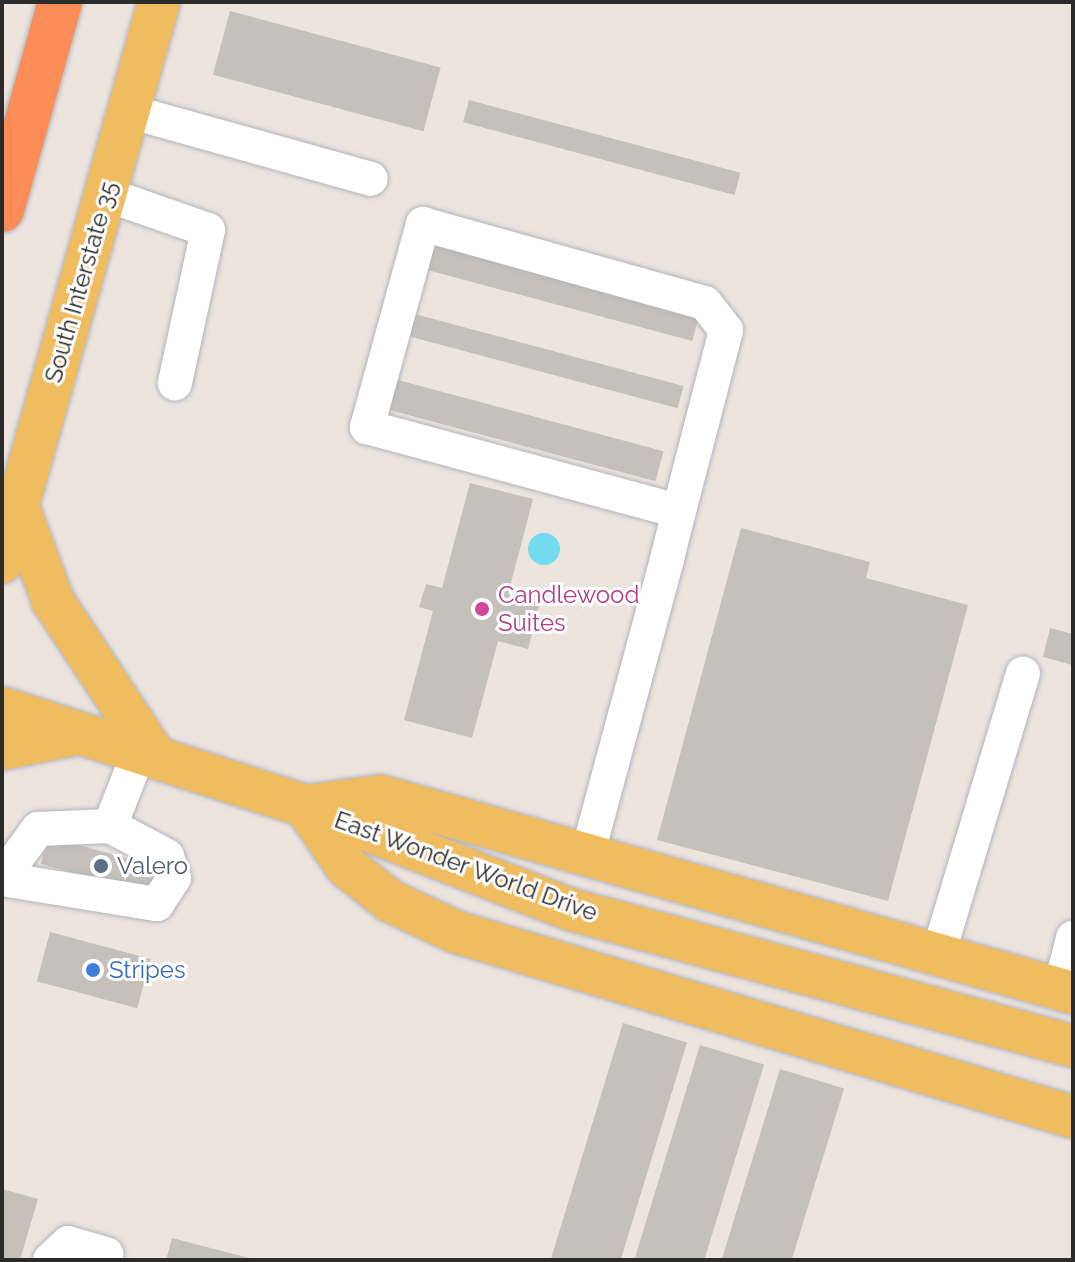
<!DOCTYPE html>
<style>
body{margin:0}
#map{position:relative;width:1075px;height:1262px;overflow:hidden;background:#ede4de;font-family:Raleway,sans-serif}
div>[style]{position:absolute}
.water>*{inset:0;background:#72dbed}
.round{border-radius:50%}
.building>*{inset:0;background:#c5c0b9;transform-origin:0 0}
.roads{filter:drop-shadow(0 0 2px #b1b5bf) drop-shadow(0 0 2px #b1b5bf)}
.minor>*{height:34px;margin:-17px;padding:0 17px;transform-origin:17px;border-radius:17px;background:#fff}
.major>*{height:42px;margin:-21px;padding:0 21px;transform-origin:21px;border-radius:21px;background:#efbd60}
.highway>*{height:44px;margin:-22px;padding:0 22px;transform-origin:22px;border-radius:22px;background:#fc8d59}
.dots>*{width:22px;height:22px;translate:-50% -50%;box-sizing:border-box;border:4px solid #fff;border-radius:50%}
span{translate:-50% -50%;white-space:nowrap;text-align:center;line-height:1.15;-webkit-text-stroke:6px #fff;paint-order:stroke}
.street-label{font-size:24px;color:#2b2b2b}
.hotel-label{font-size:24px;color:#b23c85}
.left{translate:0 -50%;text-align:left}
.service-label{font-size:24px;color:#4e5e75}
.shop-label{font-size:24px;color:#366cbe}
.frame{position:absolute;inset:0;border:4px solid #2b2b2b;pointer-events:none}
</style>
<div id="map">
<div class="water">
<div class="round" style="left:528px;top:533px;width:32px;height:32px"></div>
</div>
<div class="building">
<div style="left:230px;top:11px;width:218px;height:66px;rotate:15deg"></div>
<div style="left:469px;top:100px;width:281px;height:23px;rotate:15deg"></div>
<div style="left:431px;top:242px;width:278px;height:28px;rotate:15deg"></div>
<div style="left:411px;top:313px;width:282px;height:23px;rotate:15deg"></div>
<div style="left:394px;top:379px;width:279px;height:31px;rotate:15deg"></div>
<div style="clip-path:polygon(470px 483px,533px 499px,508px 594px,540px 603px,528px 649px,498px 641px,472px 738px,404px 720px,433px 611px,419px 607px,426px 584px,442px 588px)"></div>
<div style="clip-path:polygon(741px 528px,870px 562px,866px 578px,968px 605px,888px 901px,657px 840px)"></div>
<div style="clip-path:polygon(1050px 628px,1073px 634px,1072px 665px,1043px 657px)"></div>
<div style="left:48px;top:837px;width:118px;height:28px;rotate:15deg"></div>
<div style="left:50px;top:932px;width:104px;height:51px;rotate:15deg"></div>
<div style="left:623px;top:1023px;width:67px;height:247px;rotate:17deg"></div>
<div style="left:700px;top:1045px;width:67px;height:224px;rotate:17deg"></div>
<div style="left:780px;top:1069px;width:67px;height:199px;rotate:17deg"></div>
<div style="clip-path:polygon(2px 1189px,38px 1199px,20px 1260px,2px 1260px)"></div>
<div style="clip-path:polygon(172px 1238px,249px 1258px,248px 1260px,166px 1260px)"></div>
</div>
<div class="roads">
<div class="minor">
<div style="left:128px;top:111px;width:252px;rotate:15.6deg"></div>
<div style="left:105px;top:194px;width:109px;rotate:19.3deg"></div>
<div style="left:208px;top:230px;width:157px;rotate:102.2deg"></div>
<div style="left:587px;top:856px;width:308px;rotate:-74.9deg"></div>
<div style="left:667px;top:559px;width:49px;rotate:-76deg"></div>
<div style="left:679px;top:511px;width:187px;rotate:-75.4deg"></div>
<div style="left:726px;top:330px;width:34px;rotate:-128deg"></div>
<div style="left:705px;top:303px;width:293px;rotate:-164.4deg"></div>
<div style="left:423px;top:224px;width:211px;rotate:105.4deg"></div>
<div style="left:367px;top:427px;width:323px;rotate:15.1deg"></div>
<div style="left:2px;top:878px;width:61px;rotate:-53.7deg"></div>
<div style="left:38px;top:829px;width:72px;rotate:-2.4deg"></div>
<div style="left:110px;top:826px;width:79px;rotate:-68.6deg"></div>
<div style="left:2px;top:879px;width:157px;rotate:9.2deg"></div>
<div style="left:157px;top:904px;width:31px;rotate:-57deg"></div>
<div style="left:174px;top:878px;width:23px;rotate:-108deg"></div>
<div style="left:167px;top:856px;width:64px;rotate:-152.2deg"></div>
<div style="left:938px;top:955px;width:294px;rotate:-73.2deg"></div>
<div style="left:1060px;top:989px;width:53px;rotate:-75.7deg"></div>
<div style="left:50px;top:1260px;width:25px;rotate:-43deg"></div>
<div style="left:68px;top:1243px;width:40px;rotate:16deg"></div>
</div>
<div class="major">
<div style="left:18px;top:506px;width:101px;rotate:69.8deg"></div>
<div style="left:53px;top:601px;width:188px;rotate:56.7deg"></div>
<div style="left:2px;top:562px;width:582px;rotate:-74.34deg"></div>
<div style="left:2px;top:708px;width:318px;rotate:17.9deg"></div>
<div style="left:305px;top:806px;width:283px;rotate:21.3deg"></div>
<div style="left:569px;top:909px;width:522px;rotate:15.21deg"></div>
<div style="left:2px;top:749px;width:70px;rotate:-11.5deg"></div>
<div style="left:305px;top:806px;width:74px;rotate:55.5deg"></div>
<div style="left:347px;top:867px;width:55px;rotate:38.3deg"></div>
<div style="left:390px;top:901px;width:73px;rotate:25.2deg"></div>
<div style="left:456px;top:932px;width:644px;rotate:16.69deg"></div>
<div style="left:307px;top:806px;width:74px;rotate:-7.8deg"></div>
<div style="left:380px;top:796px;width:720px;rotate:15.87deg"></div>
</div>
<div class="highway">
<div style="left:2px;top:210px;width:216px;rotate:-74.4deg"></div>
</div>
</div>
<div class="dots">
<div style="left:482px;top:609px;background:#d1479c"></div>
<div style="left:101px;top:866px;background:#5c6f8a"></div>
<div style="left:93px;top:970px;background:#3f7fe0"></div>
</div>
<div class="street-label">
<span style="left:81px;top:282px;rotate:-74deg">South Interstate 35</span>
<span style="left:466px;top:866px;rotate:20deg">East Wonder World Drive</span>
</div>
<div class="hotel-label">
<span class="left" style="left:498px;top:609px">Candlewood<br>Suites</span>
</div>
<div class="service-label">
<span class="left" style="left:117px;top:866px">Valero</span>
</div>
<div class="shop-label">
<span class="left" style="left:109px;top:970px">Stripes</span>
</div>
<div class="frame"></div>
</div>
